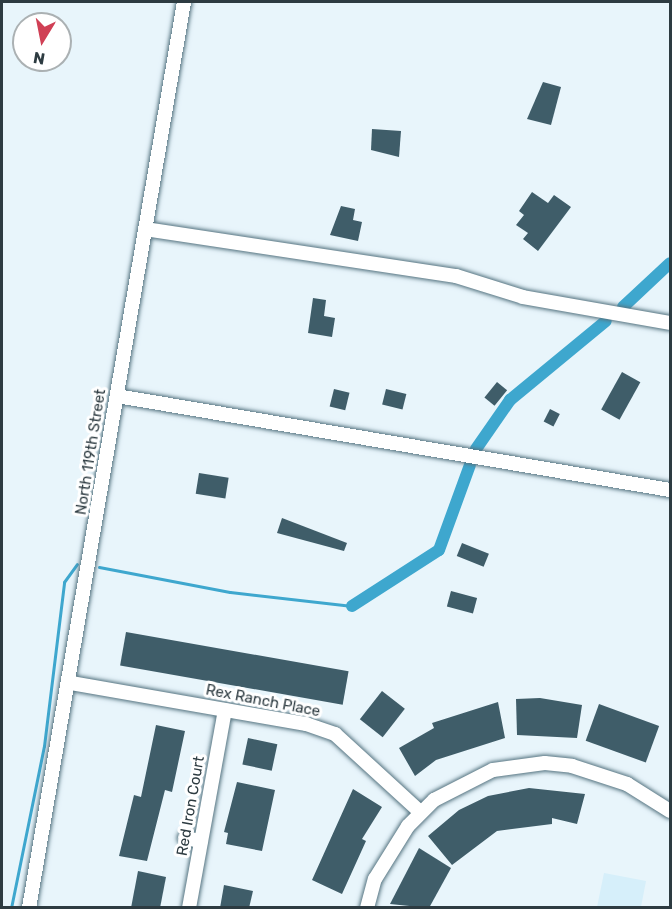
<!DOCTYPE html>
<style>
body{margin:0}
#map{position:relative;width:672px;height:909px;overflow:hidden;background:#e8f5fb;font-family:Rubik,sans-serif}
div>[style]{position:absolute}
.built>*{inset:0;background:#d6effa}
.stream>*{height:3px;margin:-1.5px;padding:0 1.5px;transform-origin:1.5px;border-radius:1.5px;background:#3ea7ce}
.canal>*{height:12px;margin:-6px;padding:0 6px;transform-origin:6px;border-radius:6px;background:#3ea7ce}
.building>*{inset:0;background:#3f5d69;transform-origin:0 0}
.roads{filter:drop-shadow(0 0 2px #557481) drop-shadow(0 0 2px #557481)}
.minor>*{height:14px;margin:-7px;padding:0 7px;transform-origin:7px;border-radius:7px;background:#fff}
span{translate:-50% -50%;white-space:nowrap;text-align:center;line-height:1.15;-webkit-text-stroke:6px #fff;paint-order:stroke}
.street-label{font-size:15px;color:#2d3b41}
.frame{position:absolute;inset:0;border:3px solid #2d3b41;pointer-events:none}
.north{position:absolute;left:12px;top:12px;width:60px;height:60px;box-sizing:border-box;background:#fff;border:2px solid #abb1b3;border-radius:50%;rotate:190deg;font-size:16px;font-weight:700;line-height:24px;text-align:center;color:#2d3b41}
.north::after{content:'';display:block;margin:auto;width:21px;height:27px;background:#d04055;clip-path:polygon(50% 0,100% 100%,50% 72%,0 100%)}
</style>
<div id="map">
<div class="built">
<div style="clip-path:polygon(604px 873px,646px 881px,641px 907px,597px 907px)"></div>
</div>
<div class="stream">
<div style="left:99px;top:567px;width:133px;rotate:10.8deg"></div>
<div style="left:230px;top:592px;width:123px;rotate:6.5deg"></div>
<div style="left:11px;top:908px;width:165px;rotate:-78.5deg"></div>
<div style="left:44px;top:746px;width:165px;rotate:-83deg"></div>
<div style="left:64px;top:582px;width:22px;rotate:-54deg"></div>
</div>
<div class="canal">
<div style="left:623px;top:307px;width:64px;rotate:-43.1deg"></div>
<div style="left:476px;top:449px;width:60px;rotate:-55.2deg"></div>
<div style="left:510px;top:400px;width:124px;rotate:-39.5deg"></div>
<div style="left:352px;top:606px;width:103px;rotate:-32.8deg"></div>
<div style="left:439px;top:550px;width:90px;rotate:-70deg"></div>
</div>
<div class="building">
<div style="clip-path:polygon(543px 82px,561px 87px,551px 125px,527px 119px)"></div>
<div style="clip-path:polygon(372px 129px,401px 131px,399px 157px,371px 150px)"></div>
<div style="clip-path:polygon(532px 192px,548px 203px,554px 195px,571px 207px,538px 251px,523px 239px,528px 233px,516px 225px,524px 215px,519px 211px)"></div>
<div style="clip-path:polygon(341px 206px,355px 209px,353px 220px,362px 222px,358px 241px,330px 235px)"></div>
<div style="clip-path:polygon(313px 298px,326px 300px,324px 316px,335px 318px,332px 337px,308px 333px)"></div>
<div style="left:622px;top:372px;width:21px;height:43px;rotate:29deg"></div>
<div style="left:497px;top:382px;width:13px;height:20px;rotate:39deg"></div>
<div style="left:334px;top:389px;width:16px;height:18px;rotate:14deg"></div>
<div style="left:386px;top:389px;width:21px;height:16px;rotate:14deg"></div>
<div style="left:550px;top:409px;width:11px;height:14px;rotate:27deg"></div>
<div style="left:199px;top:473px;width:30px;height:21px;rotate:9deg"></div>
<div style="clip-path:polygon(282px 518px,347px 543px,344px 551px,277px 533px)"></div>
<div style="left:462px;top:543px;width:29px;height:14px;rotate:22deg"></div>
<div style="left:451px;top:591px;width:27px;height:16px;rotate:15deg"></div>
<div style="left:126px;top:632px;width:226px;height:34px;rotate:10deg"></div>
<div style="left:382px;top:691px;width:29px;height:36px;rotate:38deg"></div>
<div style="clip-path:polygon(540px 698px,582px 705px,577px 738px,517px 735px,516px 699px)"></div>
<div style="clip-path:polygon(498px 702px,505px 738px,436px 760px,415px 776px,399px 748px,434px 728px,432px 723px)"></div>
<div style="left:599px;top:704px;width:64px;height:39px;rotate:20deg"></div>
<div style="clip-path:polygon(156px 725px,185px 731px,172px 792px,165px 790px,147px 861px,119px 856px,134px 795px,141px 797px)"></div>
<div style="left:248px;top:738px;width:30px;height:27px;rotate:12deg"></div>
<div style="clip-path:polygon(237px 782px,275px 790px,262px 851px,226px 844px,228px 833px,224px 832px)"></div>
<div style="clip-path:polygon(529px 788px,585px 794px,577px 824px,552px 818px,552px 824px,497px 831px,452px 865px,428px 836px,459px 810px,488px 796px)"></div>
<div style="clip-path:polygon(353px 789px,382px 807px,362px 839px,366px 841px,342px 894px,312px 880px)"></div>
<div style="clip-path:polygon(419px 848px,451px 868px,429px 908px,390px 904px)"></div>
<div style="clip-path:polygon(138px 871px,166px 877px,160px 908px,131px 908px)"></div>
<div style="clip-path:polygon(224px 885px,253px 891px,249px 908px,220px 908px)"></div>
</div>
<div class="roads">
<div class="minor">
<div style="left:145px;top:229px;width:315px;rotate:8.6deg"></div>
<div style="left:456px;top:276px;width:70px;rotate:17.4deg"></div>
<div style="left:523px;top:297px;width:149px;rotate:10deg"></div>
<div style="left:117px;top:396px;width:561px;rotate:9.65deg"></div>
<div style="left:71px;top:683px;width:239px;rotate:9.9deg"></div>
<div style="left:306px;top:724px;width:31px;rotate:19deg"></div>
<div style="left:335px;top:734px;width:115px;rotate:42.5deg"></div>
<div style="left:185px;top:838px;width:16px;rotate:11deg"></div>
<div style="left:29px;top:908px;width:919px;rotate:-80.29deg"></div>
<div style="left:189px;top:908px;width:201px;rotate:-79.7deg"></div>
<div style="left:367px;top:908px;width:30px;rotate:-75deg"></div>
<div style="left:375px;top:879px;width:62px;rotate:-58.1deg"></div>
<div style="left:408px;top:826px;width:37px;rotate:-45deg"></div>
<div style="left:434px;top:800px;width:66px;rotate:-27deg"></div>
<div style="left:493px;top:770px;width:52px;rotate:-7.7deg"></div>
<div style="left:545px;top:763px;width:27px;rotate:6deg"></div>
<div style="left:572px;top:766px;width:58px;rotate:18.1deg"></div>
<div style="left:627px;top:784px;width:51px;rotate:32.1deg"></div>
</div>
</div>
<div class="street-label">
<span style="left:91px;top:452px;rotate:-81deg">North 119th Street</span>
<span style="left:263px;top:701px;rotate:11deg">Rex Ranch Place</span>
<span style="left:191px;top:806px;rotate:-80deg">Red Iron Court</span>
</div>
<div class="frame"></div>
<div class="north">N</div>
</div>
